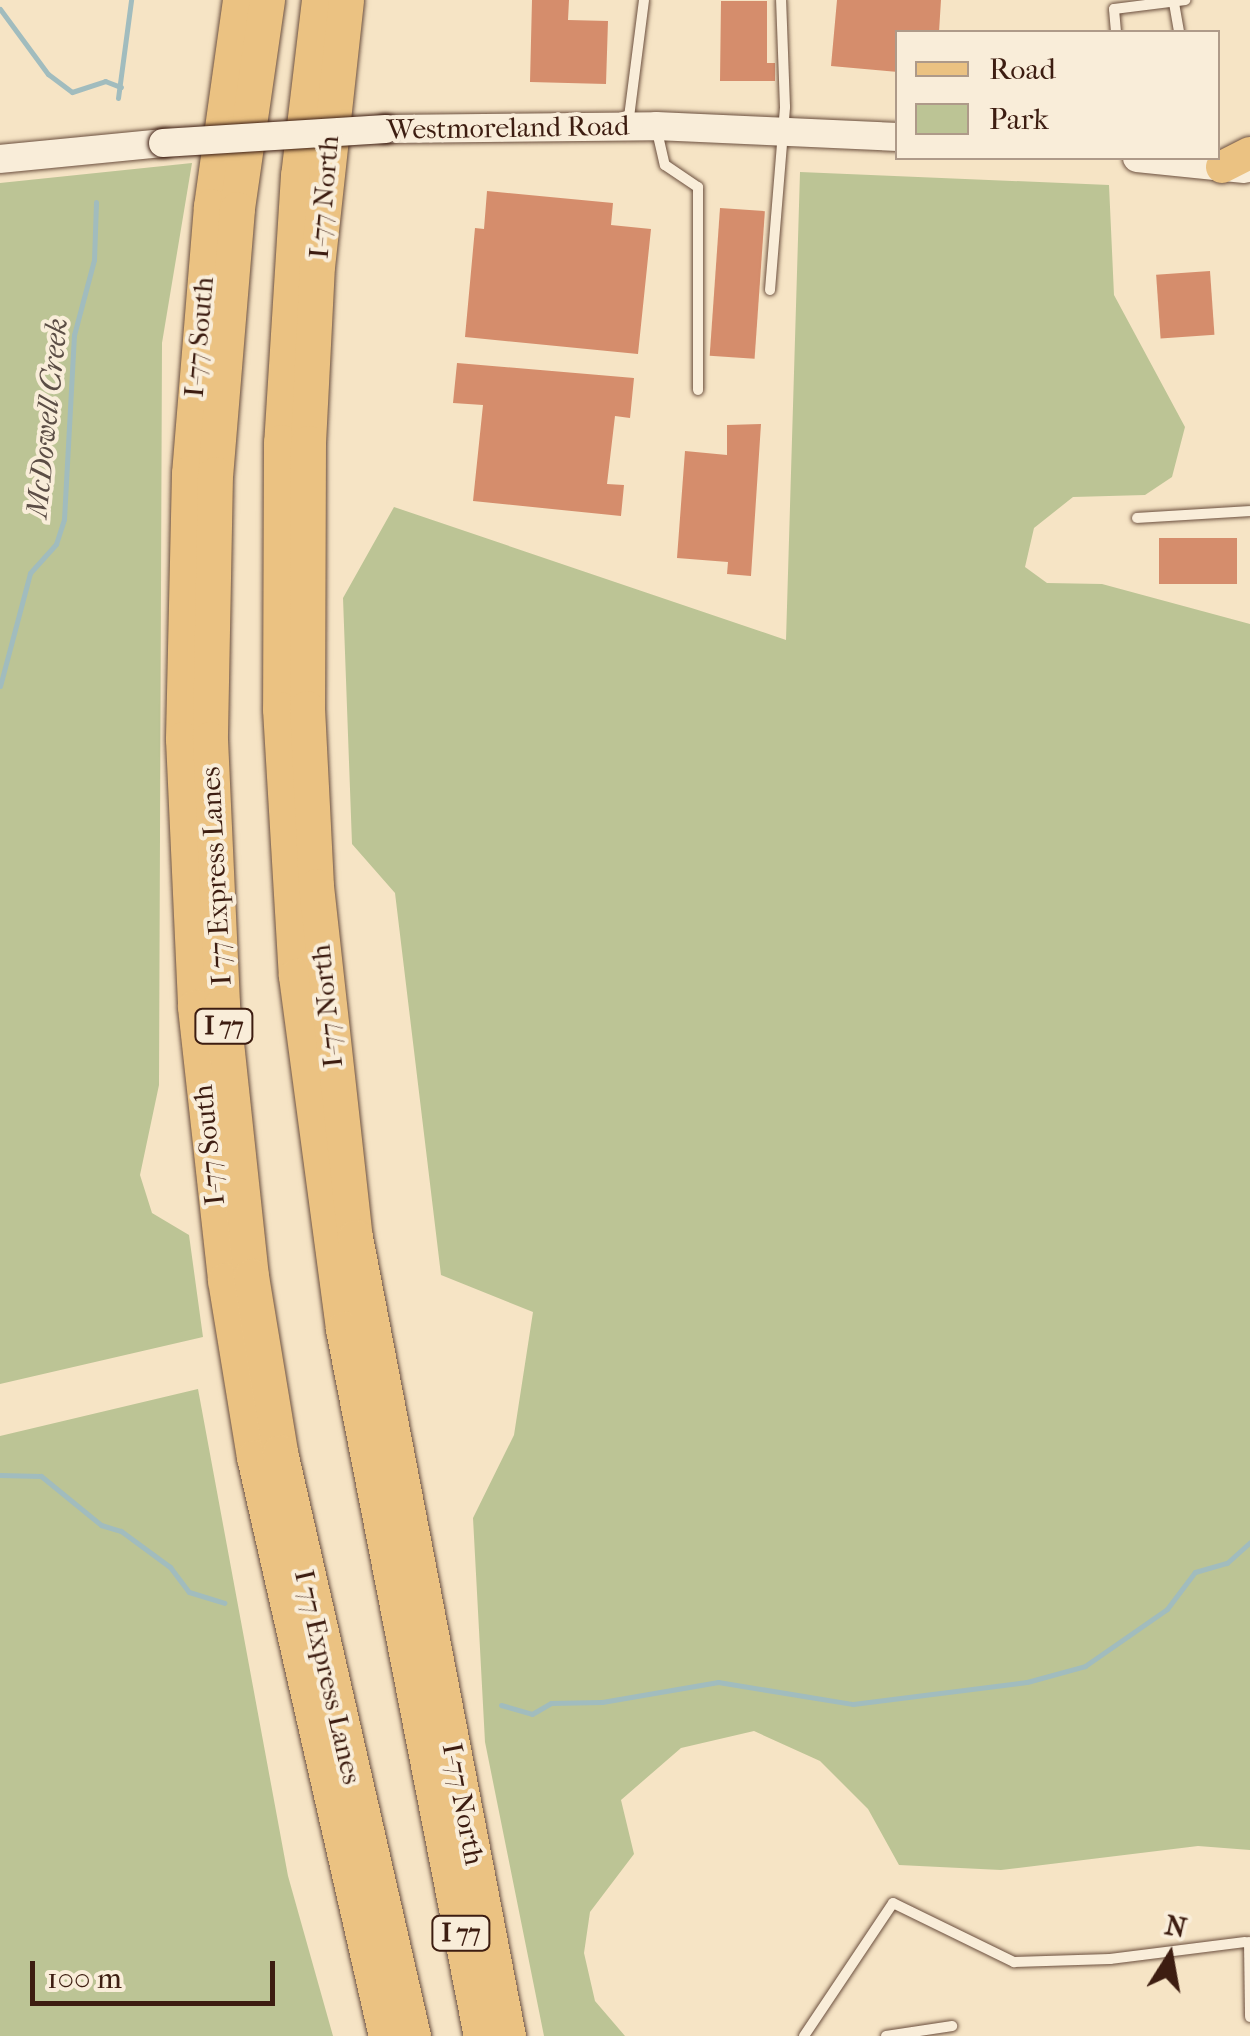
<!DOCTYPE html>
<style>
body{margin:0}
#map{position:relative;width:1250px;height:2036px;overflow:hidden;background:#f6e4c5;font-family:"IM FELL French Canon",serif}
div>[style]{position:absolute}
.green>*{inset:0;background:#bcc495}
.stream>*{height:5px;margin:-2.5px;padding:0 2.5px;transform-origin:2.5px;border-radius:2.5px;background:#a1bcbe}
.building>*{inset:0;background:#d58d6c;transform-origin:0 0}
.roads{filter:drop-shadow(0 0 2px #6b4f3e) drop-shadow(0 0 2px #6b4f3e)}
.lane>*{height:10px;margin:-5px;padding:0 5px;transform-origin:5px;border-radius:5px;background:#f9edd9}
.secondary>*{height:28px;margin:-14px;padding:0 14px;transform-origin:14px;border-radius:14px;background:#f9edd9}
.primary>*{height:32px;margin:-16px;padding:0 16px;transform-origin:16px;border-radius:16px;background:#ebc282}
.highway>*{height:35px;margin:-17.5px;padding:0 17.5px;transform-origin:17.5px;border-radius:17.5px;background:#ebc282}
.bridges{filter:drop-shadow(0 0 2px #3d1d11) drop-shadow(0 0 2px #3d1d11)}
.secondary-bridge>*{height:28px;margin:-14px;padding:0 14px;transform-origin:14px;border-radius:14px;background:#f9edd9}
span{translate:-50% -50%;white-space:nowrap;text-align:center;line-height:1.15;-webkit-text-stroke:8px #f9edd9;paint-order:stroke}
.shield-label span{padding:2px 8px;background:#f9edd9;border:2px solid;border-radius:8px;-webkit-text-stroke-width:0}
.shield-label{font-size:25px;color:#3d1d11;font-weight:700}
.street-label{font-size:28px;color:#3d1d11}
.water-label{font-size:30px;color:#5b4d45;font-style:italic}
.legend{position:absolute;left:895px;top:30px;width:325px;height:130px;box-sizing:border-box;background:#f9edd9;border:2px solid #ae9a89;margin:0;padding:12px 18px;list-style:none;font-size:30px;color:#3d1d11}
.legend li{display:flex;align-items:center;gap:20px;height:50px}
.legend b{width:50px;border:2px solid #ae9a89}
.north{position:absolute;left:1120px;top:1906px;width:100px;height:100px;-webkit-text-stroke:8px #f9edd9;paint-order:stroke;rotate:11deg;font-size:28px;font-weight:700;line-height:40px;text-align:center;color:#3d1d11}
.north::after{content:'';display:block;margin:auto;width:35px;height:45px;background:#3d1d11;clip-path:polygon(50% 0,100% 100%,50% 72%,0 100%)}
.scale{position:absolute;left:30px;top:1961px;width:245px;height:45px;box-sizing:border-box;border:5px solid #3d1d11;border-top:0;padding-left:12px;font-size:30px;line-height:35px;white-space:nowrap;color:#3d1d11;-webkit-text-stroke:8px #f9edd9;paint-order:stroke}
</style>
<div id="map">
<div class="green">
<div style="clip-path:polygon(192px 163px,162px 343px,159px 1085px,140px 1175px,152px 1213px,189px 1235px,203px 1337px,0 1384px,0 183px)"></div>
<div style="clip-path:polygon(800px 172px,1109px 185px,1114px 295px,1185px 427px,1172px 477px,1145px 495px,1073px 497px,1034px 528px,1025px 567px,1047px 583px,1102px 584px,1250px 624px,1250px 1850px,1198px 1846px,1001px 1870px,899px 1865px,868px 1809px,820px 1761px,754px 1731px,681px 1748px,621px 1800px,634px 1854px,590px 1912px,584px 1953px,595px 2001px,625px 2036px,544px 2036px,485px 1742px,473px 1518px,514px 1435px,533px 1312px,441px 1275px,395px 893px,352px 844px,343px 598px,394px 507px,786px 640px)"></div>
<div style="clip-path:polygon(198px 1389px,288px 1876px,333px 2036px,0 2036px,0 1436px)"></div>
</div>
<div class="stream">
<div style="left:0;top:9px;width:81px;rotate:53.6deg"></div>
<div style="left:48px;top:74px;width:30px;rotate:37deg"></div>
<div style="left:72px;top:92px;width:35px;rotate:-18deg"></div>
<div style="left:105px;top:81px;width:17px;rotate:21deg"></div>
<div style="left:118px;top:98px;width:99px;rotate:-82.4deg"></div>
<div style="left:0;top:686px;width:117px;rotate:-75.1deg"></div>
<div style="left:30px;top:573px;width:39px;rotate:-48deg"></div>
<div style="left:56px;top:544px;width:26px;rotate:-72deg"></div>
<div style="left:64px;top:519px;width:184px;rotate:-86.9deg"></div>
<div style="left:74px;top:335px;width:78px;rotate:-75.1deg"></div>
<div style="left:94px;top:260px;width:58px;rotate:-88deg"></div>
<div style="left:0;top:1475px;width:41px;rotate:1.4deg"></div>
<div style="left:41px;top:1476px;width:77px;rotate:39.2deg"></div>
<div style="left:101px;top:1525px;width:21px;rotate:17deg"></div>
<div style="left:121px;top:1531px;width:61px;rotate:36.3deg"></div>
<div style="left:170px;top:1567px;width:31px;rotate:53deg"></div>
<div style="left:189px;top:1592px;width:37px;rotate:17deg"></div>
<div style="left:501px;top:1705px;width:32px;rotate:16deg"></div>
<div style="left:532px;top:1714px;width:22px;rotate:-30deg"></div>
<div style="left:551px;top:1703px;width:51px;rotate:-1.1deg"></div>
<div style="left:602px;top:1702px;width:118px;rotate:-9.8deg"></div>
<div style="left:718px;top:1682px;width:137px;rotate:9.3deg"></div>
<div style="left:853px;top:1704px;width:175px;rotate:-7.2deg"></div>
<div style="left:1027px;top:1682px;width:60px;rotate:-15.4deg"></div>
<div style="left:1085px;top:1666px;width:100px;rotate:-34.8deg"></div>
<div style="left:1167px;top:1609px;width:46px;rotate:-52.9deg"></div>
<div style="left:1195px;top:1572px;width:33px;rotate:-16deg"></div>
<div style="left:1227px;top:1563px;width:31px;rotate:-42deg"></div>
</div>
<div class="building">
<div style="clip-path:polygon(532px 0,569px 0,568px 20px,608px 21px,606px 84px,530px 82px)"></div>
<div style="clip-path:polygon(837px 0,941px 0,939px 32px,898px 32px,898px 72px,831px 66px)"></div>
<div style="clip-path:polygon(721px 1px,767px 1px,767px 63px,775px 63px,775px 81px,720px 81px)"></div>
<div style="clip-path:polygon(487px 191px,613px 203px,611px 225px,651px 229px,638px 354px,465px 337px,475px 228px,484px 229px)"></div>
<div style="left:720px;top:208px;width:45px;height:148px;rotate:4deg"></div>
<div style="left:1210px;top:271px;width:64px;height:54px;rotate:86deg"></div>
<div style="clip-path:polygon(457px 363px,634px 378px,630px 418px,615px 416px,607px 484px,624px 485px,621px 516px,473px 501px,483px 405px,453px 403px)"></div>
<div style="clip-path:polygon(761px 424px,751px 576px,727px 574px,728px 562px,677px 558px,685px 451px,727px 455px,727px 425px)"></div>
<div style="left:1159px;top:538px;width:78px;height:46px"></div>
</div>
<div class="roads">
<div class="lane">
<div style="left:1174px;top:3px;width:29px;rotate:80deg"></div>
<div style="left:1116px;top:32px;width:23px;rotate:-95deg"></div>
<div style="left:1114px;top:9px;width:72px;rotate:-7.2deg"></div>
<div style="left:628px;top:125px;width:126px;rotate:-82.7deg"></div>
<div style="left:656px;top:127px;width:39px;rotate:77deg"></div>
<div style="left:665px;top:165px;width:40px;rotate:34deg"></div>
<div style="left:698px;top:187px;width:203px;rotate:90deg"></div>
<div style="left:770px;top:290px;width:184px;rotate:-85.3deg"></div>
<div style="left:785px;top:107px;width:107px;rotate:-92.1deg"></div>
<div style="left:1137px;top:518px;width:113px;rotate:-3.5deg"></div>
<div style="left:1249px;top:1942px;width:75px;rotate:89.2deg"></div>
<div style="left:804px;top:2036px;width:160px;rotate:-56.2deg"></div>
<div style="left:893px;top:1903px;width:135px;rotate:26deg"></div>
<div style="left:1014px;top:1962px;width:96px;rotate:-1.8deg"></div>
<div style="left:1110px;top:1959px;width:136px;rotate:-7.2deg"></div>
<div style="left:886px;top:2036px;width:67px;rotate:-8.6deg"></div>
</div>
<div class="secondary">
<div style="left:386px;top:129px;width:270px;rotate:-0.6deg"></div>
<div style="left:656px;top:126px;width:242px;rotate:2.6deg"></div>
<div style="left:1137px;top:158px;width:108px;rotate:5.9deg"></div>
<div style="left:0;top:159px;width:164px;rotate:-5.6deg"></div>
</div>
<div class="primary">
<div style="left:1222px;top:167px;width:31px;rotate:-27deg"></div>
</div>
<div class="highway">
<div style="left:240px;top:0;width:208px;rotate:98deg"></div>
<div style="left:211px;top:206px;width:268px;rotate:94.7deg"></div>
<div style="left:189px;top:473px;width:266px;rotate:91.3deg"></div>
<div style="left:183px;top:739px;width:268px;rotate:87.4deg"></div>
<div style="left:195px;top:1007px;width:275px;rotate:83.7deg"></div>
<div style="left:225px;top:1280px;width:179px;rotate:80.7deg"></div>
<div style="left:254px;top:1457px;width:594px;rotate:77.16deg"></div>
<div style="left:267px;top:0;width:211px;rotate:98.2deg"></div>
<div style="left:237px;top:209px;width:266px;rotate:94.7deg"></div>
<div style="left:215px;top:474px;width:265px;rotate:91.1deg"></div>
<div style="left:210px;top:739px;width:266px;rotate:87.4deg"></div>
<div style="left:222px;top:1005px;width:273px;rotate:83.9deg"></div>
<div style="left:251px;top:1276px;width:178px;rotate:80.6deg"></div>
<div style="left:280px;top:1452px;width:599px;rotate:77.17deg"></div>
<div style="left:319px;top:0;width:176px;rotate:96.8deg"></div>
<div style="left:298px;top:175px;width:268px;rotate:93.6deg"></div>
<div style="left:281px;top:442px;width:267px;rotate:90.2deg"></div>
<div style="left:280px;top:709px;width:267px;rotate:86.6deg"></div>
<div style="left:296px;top:976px;width:356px;rotate:82.4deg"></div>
<div style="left:343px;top:1329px;width:720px;rotate:78.96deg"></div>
<div style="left:346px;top:0;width:267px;rotate:96.2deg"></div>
<div style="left:317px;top:265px;width:178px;rotate:92.9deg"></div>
<div style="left:308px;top:443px;width:265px;rotate:90.2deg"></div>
<div style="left:307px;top:708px;width:178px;rotate:87.1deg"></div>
<div style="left:316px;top:886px;width:353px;rotate:83.7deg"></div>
<div style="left:355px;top:1237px;width:814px;rotate:79.16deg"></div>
</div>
</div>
<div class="bridges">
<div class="secondary-bridge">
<div style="left:163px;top:143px;width:223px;rotate:-3.6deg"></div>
</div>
</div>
<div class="shield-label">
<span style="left:224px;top:1026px">I 77</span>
<span style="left:461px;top:1933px">I 77</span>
</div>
<div class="street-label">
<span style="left:508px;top:128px;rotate:-1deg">Westmoreland Road</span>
<span style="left:324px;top:197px;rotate:-85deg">I-77 North</span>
<span style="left:199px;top:337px;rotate:-85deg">I-77 South</span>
<span style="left:216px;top:876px;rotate:-93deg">I 77 Express Lanes</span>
<span style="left:327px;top:1006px;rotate:-96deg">I-77 North</span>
<span style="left:209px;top:1145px;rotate:-96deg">I-77 South</span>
<span style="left:328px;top:1677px;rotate:77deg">I 77 Express Lanes</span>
<span style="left:463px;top:1804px;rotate:79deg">I-77 North</span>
</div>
<div class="water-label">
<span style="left:48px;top:418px;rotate:-84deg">McDowell Creek</span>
</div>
<ul class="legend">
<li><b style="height:12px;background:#ebc282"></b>Road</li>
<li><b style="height:28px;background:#bcc495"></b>Park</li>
</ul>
<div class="north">N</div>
<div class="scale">100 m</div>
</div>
